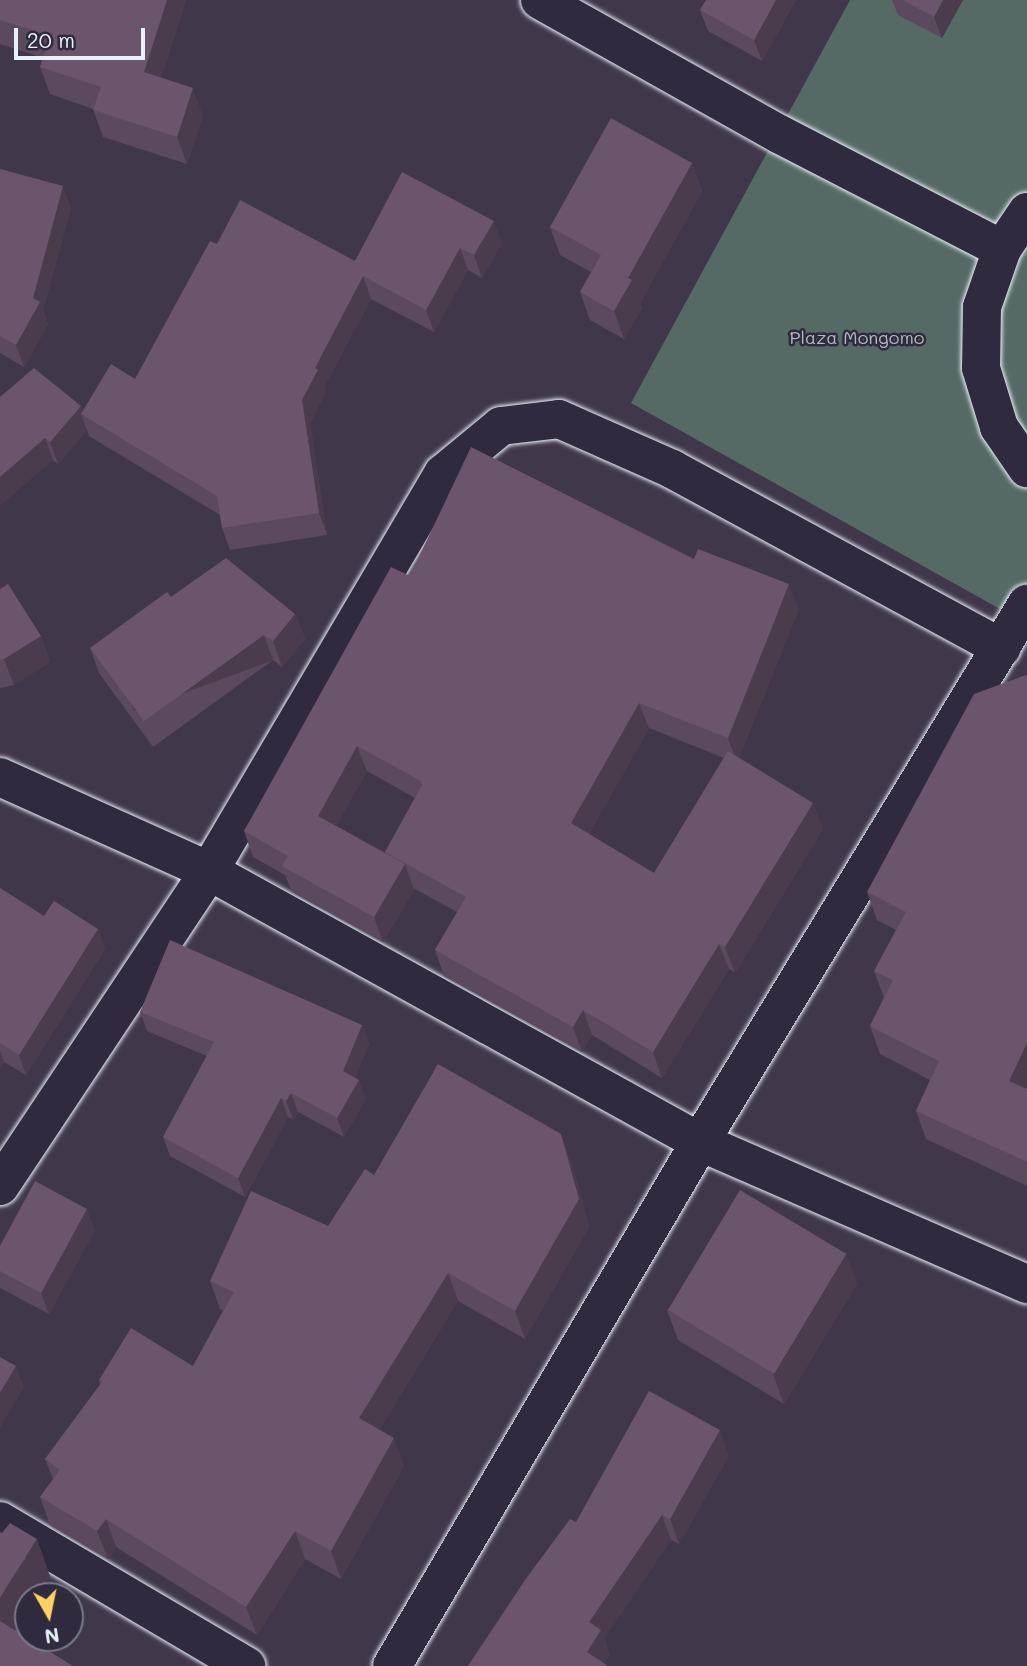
<!DOCTYPE html>
<style>
body{margin:0}
#map{position:relative;width:1027px;height:1666px;overflow:hidden;background:#41374b;font-family:Mali,sans-serif}
div>[style]{position:absolute}
.green>*{inset:0;background:#566a65}
.roads{filter:drop-shadow(0 0 2px #e8f1f8) drop-shadow(0 0 2px #e8f1f8)}
.minor>*{height:38px;margin:-19px;padding:0 19px;transform-origin:19px;border-radius:19px;background:#2f2a3d}
.tertiary>*{height:38px;margin:-19px;padding:0 19px;transform-origin:19px;border-radius:19px;background:#2f2a3d}
.primary>*{height:38px;margin:-19px;padding:0 19px;transform-origin:19px;border-radius:19px;background:#2f2a3d}
.wall>*{inset:0;background:#5b495d}
.shaded-wall>*{inset:0;background:#4a3c4c;transform-origin:0 0}
.building>*{inset:0;background:#6a556c;transform-origin:0 0}
span{translate:-50% -50%;white-space:nowrap;text-align:center;line-height:1.15;-webkit-text-stroke:5px #2f2a3d;paint-order:stroke}
.park-label{font-size:18px;color:#aebbbd}
.north{position:absolute;left:14px;top:1582px;width:70px;height:70px;box-sizing:border-box;background:#2f2a3d;border:2px solid #797a88;border-radius:50%;rotate:171deg;font-size:19px;font-weight:700;line-height:28px;text-align:center;color:#e8f1f8}
.north::after{content:'';display:block;margin:auto;width:24px;height:32px;background:#ffd166;clip-path:polygon(50% 0,100% 100%,50% 72%,0 100%)}
.scale{position:absolute;left:14px;top:28px;width:131px;height:32px;box-sizing:border-box;border:4px solid #e8f1f8;border-top:0;padding-left:9px;font-size:21px;line-height:24px;white-space:nowrap;color:#e8f1f8;-webkit-text-stroke:5px #2f2a3d;paint-order:stroke}
</style>
<div id="map">
<div class="green">
<div style="clip-path:polygon(850px 0,1027px 0,1027px 624px,631px 403px)"></div>
</div>
<div class="roads">
<div class="minor">
<div style="left:0;top:777px;width:229px;rotate:24.2deg"></div>
<div style="left:209px;top:871px;width:561px;rotate:28.9deg"></div>
<div style="left:700px;top:1142px;width:357px;rotate:23.5deg"></div>
<div style="left:0;top:1186px;width:378px;rotate:-56.4deg"></div>
<div style="left:209px;top:871px;width:461px;rotate:-59.5deg"></div>
<div style="left:443px;top:474px;width:75px;rotate:-39.6deg"></div>
<div style="left:501px;top:426px;width:58px;rotate:-6.9deg"></div>
<div style="left:559px;top:419px;width:124px;rotate:23.9deg"></div>
<div style="left:672px;top:469px;width:375px;rotate:28.5deg"></div>
<div style="left:0;top:1521px;width:286px;rotate:30.5deg"></div>
</div>
<div class="tertiary">
<div style="left:392px;top:1666px;width:608px;rotate:-59.55deg"></div>
<div style="left:700px;top:1142px;width:630px;rotate:-58.71deg"></div>
</div>
<div class="primary">
<div style="left:540px;top:0;width:274px;rotate:29.3deg"></div>
<div style="left:779px;top:134px;width:251px;rotate:27.3deg"></div>
<div style="left:1027px;top:212px;width:45px;rotate:124deg"></div>
<div style="left:1002px;top:249px;width:61px;rotate:109deg"></div>
<div style="left:982px;top:307px;width:61px;rotate:90.9deg"></div>
<div style="left:981px;top:368px;width:62px;rotate:73deg"></div>
<div style="left:999px;top:427px;width:50px;rotate:55.7deg"></div>
</div>
</div>
<div class="wall">
<div style="clip-path:polygon(0 0,186px 0,161px 78px,203px 116px,187px 164px,103px 137px,93px 109px,50px 94px,40px 67px,43px 58px,0 44px)"></div>
<div style="clip-path:polygon(706px 0,796px 0,762px 61px,708px 31px,700px 10px)"></div>
<div style="clip-path:polygon(892px 0,963px 0,942px 38px,898px 15px)"></div>
<div style="clip-path:polygon(692px 163px,702px 191px,640px 303px,642px 308px,624px 339px,590px 320px,580px 292px,591px 272px,560px 255px,550px 227px)"></div>
<div style="clip-path:polygon(0 169px,71px 208px,43px 310px,48px 324px,24px 367px,0 353px)"></div>
<div style="clip-path:polygon(502px 243px,482px 278px,468px 270px,434px 332px,371px 299px,324px 387px,326px 392px,310px 423px,327px 535px,230px 550px,222px 528px,220px 515px,89px 436px,87px 430px,58px 464px,53px 460px,0 397px,81px 406px,82px 412px,135px 379px,217px 244px,355px 261px)"></div>
<div style="clip-path:polygon(evenodd,694px 559px,799px 609px,739px 758px,823px 829px,735px 973px,729px 969px,662px 1078px,592px 1035px,582px 1052px,444px 976px,435px 950px,457px 912px,413px 888px,414px 890px,383px 942px,292px 892px,285px 875px,253px 857px,244px 831px,410px 576px,694px 559px,649px 728px,724px 758px,654px 873px,589px 834px,649px 728px,694px 559px,367px 771px,415px 798px,385px 852px,386px 854px,336px 826px,367px 771px)"></div>
<div style="clip-path:polygon(0 589px,41px 636px,50px 662px,14px 685px,0 688px)"></div>
<div style="clip-path:polygon(171px 597px,295px 614px,305px 639px,282px 667px,273px 660px,153px 747px,99px 673px,90px 648px)"></div>
<div style="clip-path:polygon(1027px 676px,1027px 1186px,926px 1139px,916px 1111px,930px 1080px,880px 1054px,870px 1026px,884px 998px,874px 971px,896px 930px,877px 920px,867px 892px)"></div>
<div style="clip-path:polygon(0 888px,44px 916px,98px 929px,105px 949px,26px 1075px,4px 1062px,0 1068px)"></div>
<div style="clip-path:polygon(140px 1012px,362px 1025px,369px 1044px,355px 1078px,366px 1099px,344px 1137px,298px 1112px,293px 1120px,288px 1117px,245px 1197px,170px 1156px,163px 1137px,207px 1056px,147px 1031px)"></div>
<div style="clip-path:polygon(572px 1163px,589px 1227px,525px 1339px,458px 1301px,379px 1430px,404px 1466px,341px 1579px,305px 1559px,257px 1635px,116px 1547px,108px 1559px,50px 1525px,40px 1497px,53px 1479px,45px 1459px,100px 1385px,99px 1380px,193px 1366px,223px 1310px,220px 1309px,210px 1281px,328px 1226px,374px 1175px)"></div>
<div style="clip-path:polygon(95px 1230px,49px 1314px,0 1288px,0 1246px)"></div>
<div style="clip-path:polygon(846px 1254px,857px 1284px,784px 1404px,678px 1340px,667px 1310px)"></div>
<div style="clip-path:polygon(729px 1455px,679px 1544px,671px 1540px,604px 1638px,610px 1655px,468px 1666px,576px 1522px)"></div>
</div>
<div class="shaded-wall">
<div style="clip-path:polygon(167px 0,186px 0,154px 100px,144px 72px)"></div>
<div style="clip-path:polygon(776px 0,796px 0,762px 61px,754px 40px)"></div>
<div style="clip-path:polygon(943px 0,963px 0,942px 38px,934px 17px)"></div>
<div style="clip-path:polygon(193px 88px,203px 116px,187px 164px,177px 137px)"></div>
<div style="clip-path:polygon(692px 163px,702px 191px,640px 303px,642px 308px,624px 339px,614px 311px,628px 278px)"></div>
<div style="clip-path:polygon(63px 186px,71px 208px,43px 310px,48px 324px,24px 367px,16px 345px,33px 298px)"></div>
<div style="clip-path:polygon(494px 221px,502px 243px,482px 278px,474px 255px)"></div>
<div style="clip-path:polygon(460px 248px,468px 270px,434px 332px,426px 310px)"></div>
<div style="clip-path:polygon(363px 276px,371px 299px,324px 387px,326px 392px,310px 423px,327px 535px,319px 513px,302px 400px,315px 368px)"></div>
<div style="clip-path:polygon(81px 406px,84px 416px,81px 414px,87px 430px,58px 464px,50px 442px)"></div>
<div style="clip-path:polygon(45px 438px,53px 460px,0 506px,0 477px)"></div>
<div style="clip-path:polygon(789px 584px,799px 609px,737px 763px,728px 738px)"></div>
<div style="clip-path:polygon(295px 614px,305px 639px,282px 667px,273px 641px)"></div>
<div style="left:264px;top:635px;width:27px;height:148px;rotate:70deg"></div>
<div style="clip-path:polygon(41px 636px,50px 662px,14px 685px,4px 659px)"></div>
<div style="clip-path:polygon(639px 703px,649px 728px,581px 849px,571px 823px)"></div>
<div style="clip-path:polygon(357px 746px,367px 771px,328px 841px,318px 816px)"></div>
<div style="clip-path:polygon(813px 803px,823px 829px,735px 973px,725px 947px)"></div>
<div style="clip-path:polygon(405px 864px,414px 890px,383px 942px,374px 917px)"></div>
<div style="clip-path:polygon(98px 929px,105px 949px,26px 1075px,19px 1055px)"></div>
<div style="clip-path:polygon(719px 944px,729px 969px,662px 1078px,653px 1052px)"></div>
<div style="clip-path:polygon(583px 1010px,592px 1035px,582px 1052px,573px 1027px)"></div>
<div style="clip-path:polygon(362px 1025px,369px 1044px,350px 1091px,343px 1071px)"></div>
<div style="clip-path:polygon(1027px 1043px,1027px 1093px,1009px 1081px)"></div>
<div style="clip-path:polygon(0 1051px,4px 1062px,0 1068px)"></div>
<div style="clip-path:polygon(359px 1080px,366px 1099px,344px 1137px,337px 1118px)"></div>
<div style="clip-path:polygon(291px 1093px,298px 1112px,293px 1120px,286px 1101px)"></div>
<div style="clip-path:polygon(281px 1098px,288px 1117px,245px 1197px,238px 1178px)"></div>
<div style="clip-path:polygon(561px 1134px,572px 1163px,589px 1227px,525px 1339px,515px 1311px)"></div>
<div style="clip-path:polygon(87px 1209px,95px 1230px,49px 1314px,41px 1293px)"></div>
<div style="clip-path:polygon(846px 1254px,857px 1284px,784px 1404px,773px 1374px)"></div>
<div style="clip-path:polygon(448px 1273px,458px 1301px,369px 1446px,359px 1418px)"></div>
<div style="clip-path:polygon(16px 1366px,24px 1387px,0 1428px,0 1393px)"></div>
<div style="clip-path:polygon(720px 1430px,729px 1455px,679px 1544px,670px 1519px)"></div>
<div style="clip-path:polygon(394px 1438px,404px 1466px,341px 1579px,331px 1551px)"></div>
<div style="clip-path:polygon(662px 1515px,671px 1540px,604px 1638px,610px 1655px,603px 1666px,587px 1652px,589px 1622px)"></div>
<div style="clip-path:polygon(106px 1519px,116px 1547px,108px 1559px,97px 1531px)"></div>
<div style="clip-path:polygon(295px 1531px,305px 1559px,257px 1635px,246px 1607px)"></div>
<div style="clip-path:polygon(37px 1539px,50px 1576px,38px 1596px,28px 1596px,28px 1612px,3px 1652px,0 1642px,0 1598px)"></div>
</div>
<div class="building">
<div style="clip-path:polygon(0 0,167px 0,144px 72px,193px 88px,177px 137px,93px 110px,101px 87px,40px 67px,50px 36px,0 20px)"></div>
<div style="clip-path:polygon(706px 0,776px 0,754px 40px,700px 10px)"></div>
<div style="clip-path:polygon(902px 0,943px 0,934px 17px)"></div>
<div style="clip-path:polygon(611px 118px,692px 163px,628px 278px,632px 280px,614px 311px,580px 292px,601px 255px,550px 227px)"></div>
<div style="clip-path:polygon(0 169px,63px 186px,33px 298px,40px 302px,16px 345px,0 336px)"></div>
<div style="clip-path:polygon(402px 172px,494px 221px,474px 255px,460px 248px,426px 310px,363px 276px,315px 368px,318px 370px,302px 400px,319px 513px,222px 528px,217px 496px,81px 414px,111px 364px,135px 379px,210px 241px,217px 244px,240px 200px,355px 261px)"></div>
<div style="clip-path:polygon(34px 368px,81px 406px,50px 442px,45px 438px,0 477px,0 397px)"></div>
<div style="clip-path:polygon(471px 447px,694px 559px,698px 549px,789px 584px,728px 738px,639px 703px,571px 823px,654px 873px,728px 751px,813px 803px,725px 947px,719px 944px,653px 1052px,583px 1010px,573px 1027px,435px 950px,466px 897px,385px 852px,422px 785px,421px 781px,357px 746px,318px 816px,405px 864px,374px 917px,282px 866px,288px 856px,244px 831px,391px 567px,410px 576px)"></div>
<div style="clip-path:polygon(226px 558px,295px 614px,273px 641px,264px 635px,144px 721px,90px 648px,167px 592px,171px 597px)"></div>
<div style="clip-path:polygon(8px 584px,41px 636px,4px 659px,0 660px,0 589px)"></div>
<div style="clip-path:polygon(1026px 675px,1027px 676px,1027px 1043px,1009px 1081px,1027px 1089px,1027px 1162px,916px 1111px,939px 1061px,870px 1026px,893px 980px,874px 971px,906px 912px,867px 892px,974px 694px)"></div>
<div style="clip-path:polygon(0 888px,44px 916px,54px 901px,98px 929px,19px 1055px,0 1043px)"></div>
<div style="clip-path:polygon(170px 940px,362px 1025px,343px 1071px,359px 1080px,337px 1118px,291px 1093px,286px 1101px,281px 1098px,238px 1178px,163px 1137px,214px 1042px,140px 1012px)"></div>
<div style="clip-path:polygon(438px 1064px,561px 1134px,579px 1199px,515px 1311px,448px 1273px,359px 1418px,394px 1438px,331px 1551px,295px 1531px,246px 1607px,106px 1519px,97px 1531px,40px 1497px,60px 1470px,45px 1459px,102px 1382px,99px 1380px,131px 1328px,193px 1366px,234px 1292px,210px 1281px,251px 1191px,328px 1226px,365px 1169px,374px 1175px)"></div>
<div style="clip-path:polygon(35px 1181px,87px 1209px,41px 1293px,0 1271px,0 1246px)"></div>
<div style="left:740px;top:1190px;width:124px;height:140px;rotate:31deg"></div>
<div style="clip-path:polygon(0 1357px,16px 1366px,0 1393px)"></div>
<div style="clip-path:polygon(649px 1391px,720px 1430px,670px 1519px,662px 1515px,589px 1622px,601px 1630px,587px 1652px,608px 1666px,468px 1666px,525px 1580px,570px 1519px,576px 1522px)"></div>
<div style="clip-path:polygon(10px 1523px,37px 1539px,0 1598px,0 1532px,2px 1533px)"></div>
<div style="clip-path:polygon(0 1621px,73px 1666px,0 1666px)"></div>
</div>
<div class="park-label">
<span style="left:857px;top:337px">Plaza Mongomo</span>
</div>
<div class="north">N</div>
<div class="scale">20 m</div>
</div>
